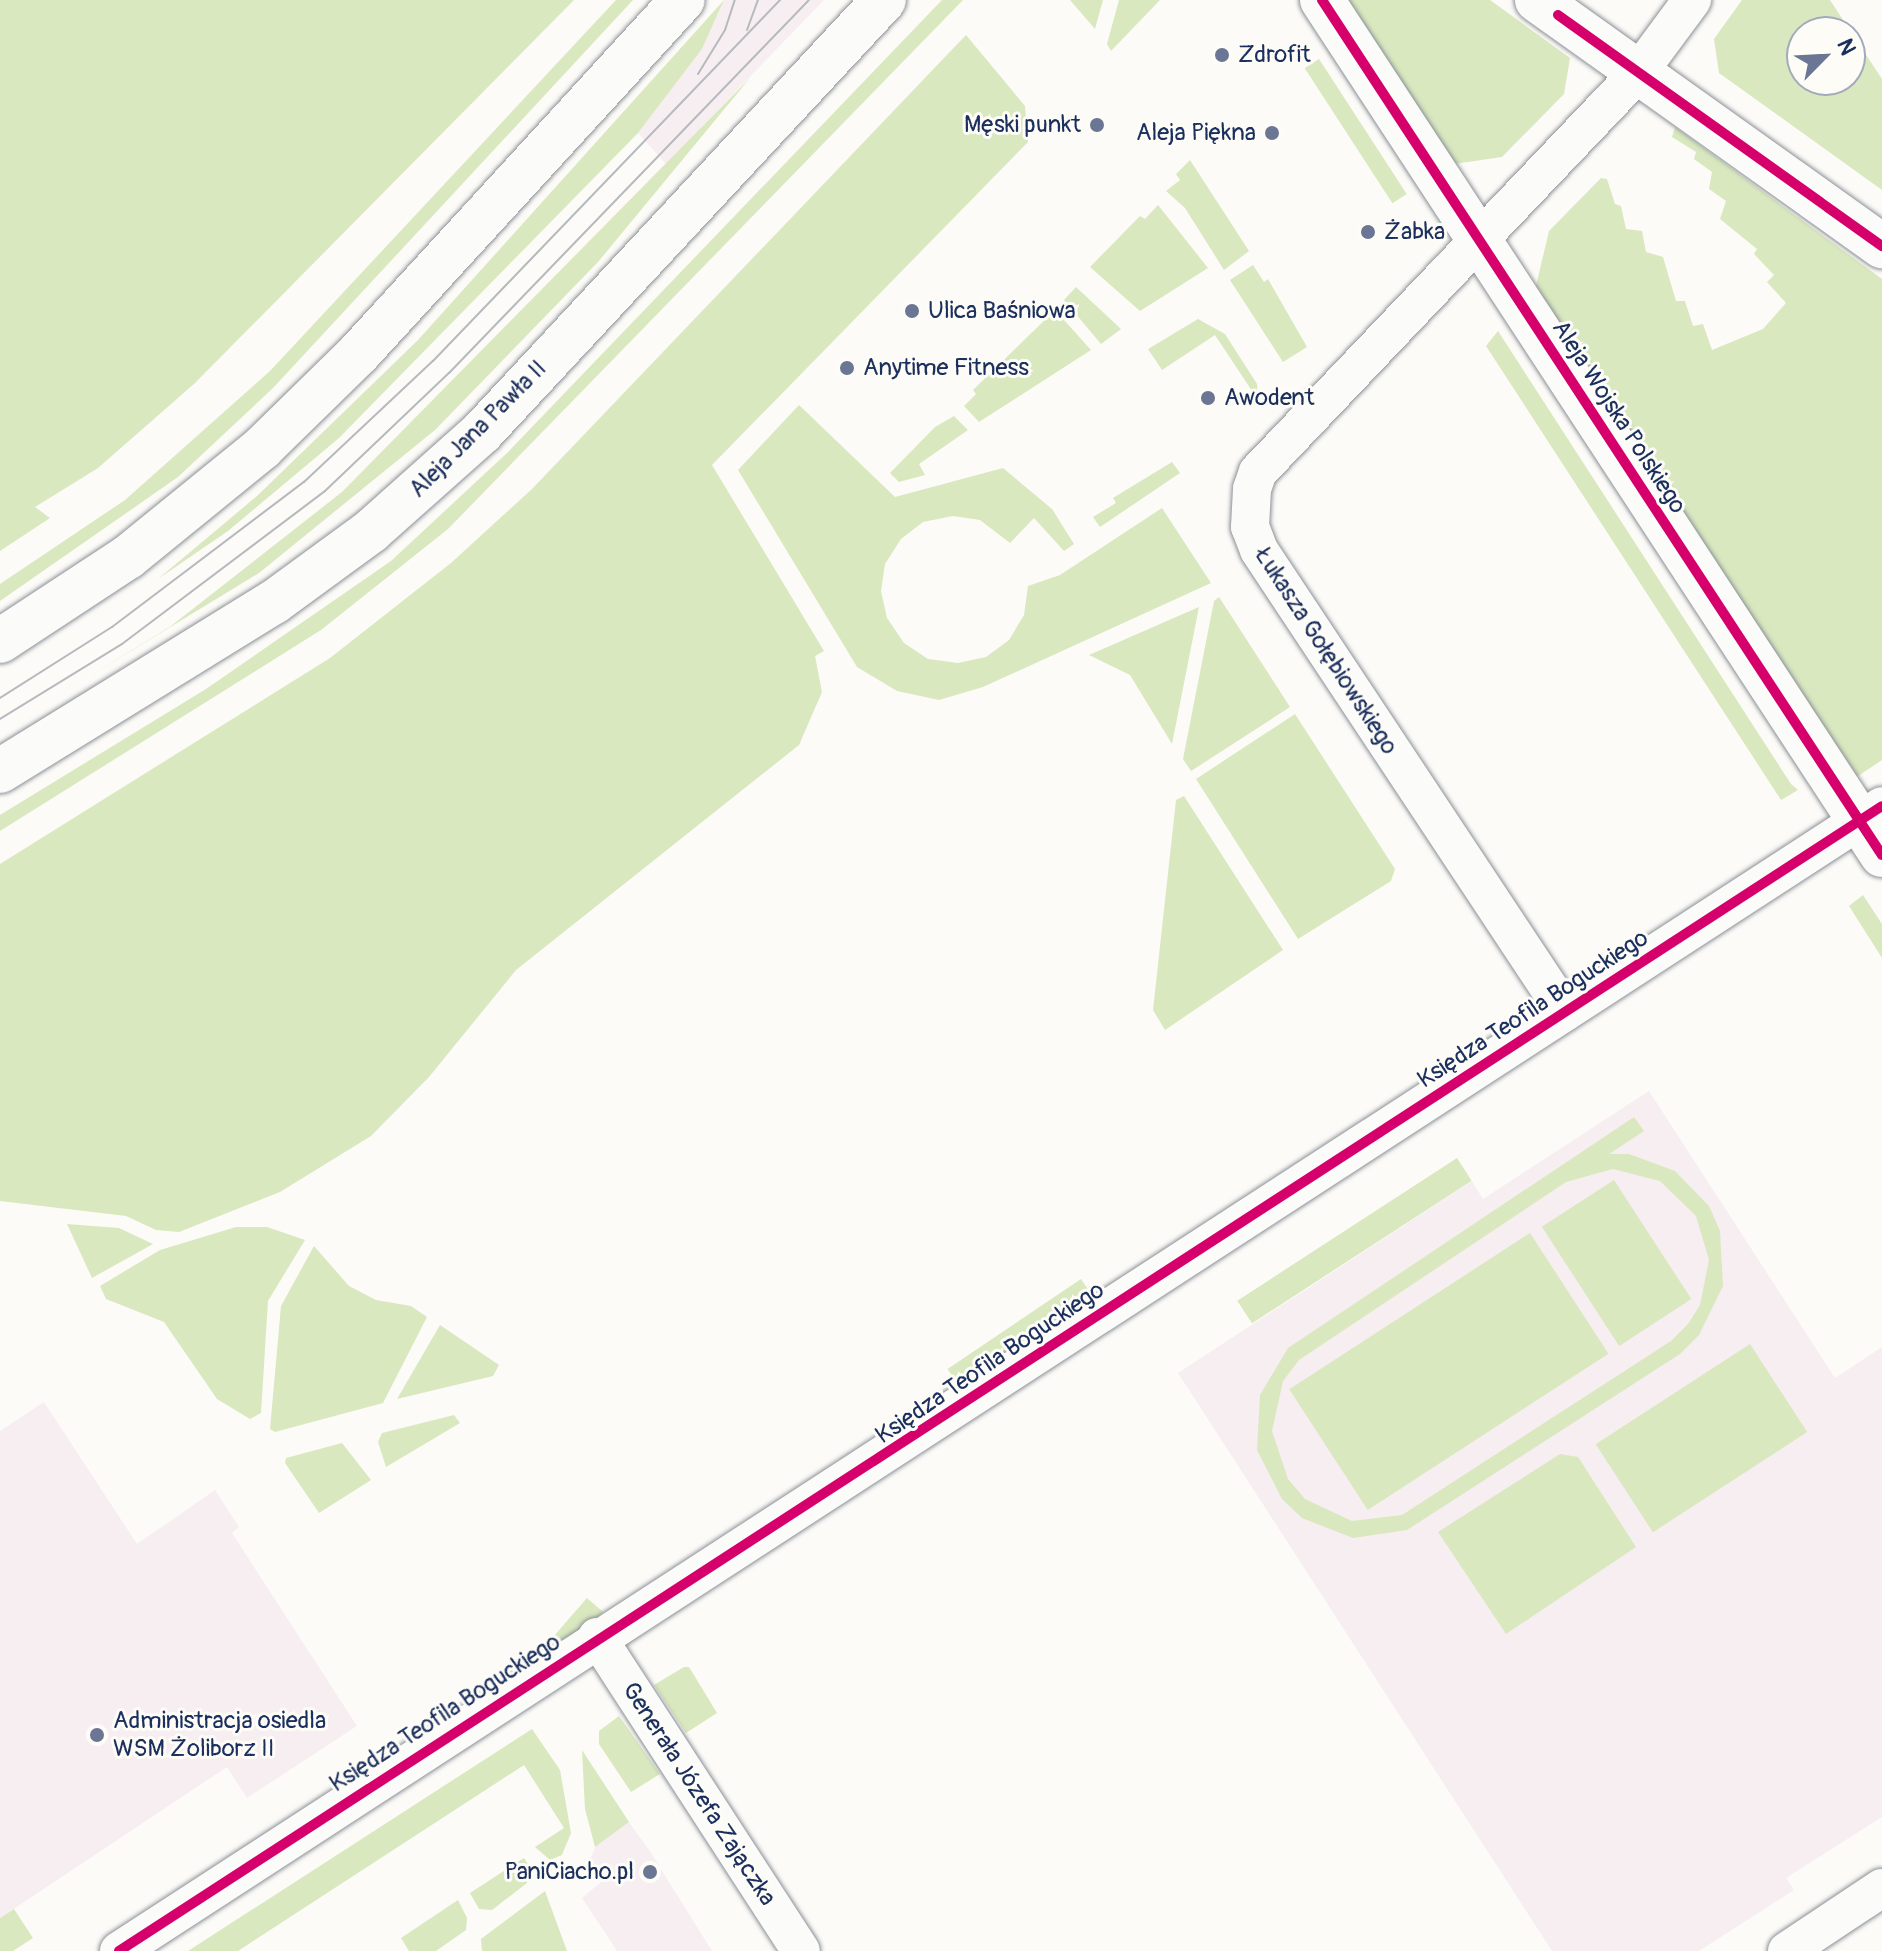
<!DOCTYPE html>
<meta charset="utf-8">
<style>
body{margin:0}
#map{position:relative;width:1882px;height:1951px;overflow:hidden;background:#fcfbf8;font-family:Pangolin,sans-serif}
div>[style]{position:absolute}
.built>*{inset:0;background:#f7eef1}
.green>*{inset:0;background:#d9e8bf;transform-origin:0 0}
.roads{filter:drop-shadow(0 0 2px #8c9097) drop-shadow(0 0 2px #8c9097)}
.street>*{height:38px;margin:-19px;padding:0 19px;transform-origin:19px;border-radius:19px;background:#fbfbf9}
.secondary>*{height:44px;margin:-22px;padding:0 22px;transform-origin:22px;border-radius:22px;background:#fbfbf9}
.tram>*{height:2px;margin:-1px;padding:0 1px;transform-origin:1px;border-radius:1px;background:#b6b9bd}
.cycleway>*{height:10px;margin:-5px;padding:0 5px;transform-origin:5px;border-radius:5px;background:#d6006c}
.dots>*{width:22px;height:22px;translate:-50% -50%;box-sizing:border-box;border:4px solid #fdfcf7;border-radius:50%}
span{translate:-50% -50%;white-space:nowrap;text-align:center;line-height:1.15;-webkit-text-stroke:6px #fdfcf7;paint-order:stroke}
.poi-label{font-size:24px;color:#1b2f5e}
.left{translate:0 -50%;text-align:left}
.right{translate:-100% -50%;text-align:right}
.street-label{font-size:24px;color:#1b2f5e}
.north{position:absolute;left:1786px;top:16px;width:80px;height:80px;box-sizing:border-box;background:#fdfcf7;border:2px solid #a3aaba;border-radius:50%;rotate:66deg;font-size:22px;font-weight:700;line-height:32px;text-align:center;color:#1b2f5e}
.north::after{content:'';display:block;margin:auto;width:28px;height:36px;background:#6a7694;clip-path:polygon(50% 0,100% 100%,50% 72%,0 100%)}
</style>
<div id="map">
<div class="built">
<div style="clip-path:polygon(724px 0,824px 0,666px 164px,638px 133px,702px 49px)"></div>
<div style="clip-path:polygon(1649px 1091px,1835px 1378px,1882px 1347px,1882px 1817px,1786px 1878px,1794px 1890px,1699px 1951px,1552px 1951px,1178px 1373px,1472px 1181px,1483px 1199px)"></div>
<div style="clip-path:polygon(44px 1402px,137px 1544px,215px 1490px,239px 1527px,232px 1533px,357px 1726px,247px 1798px,227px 1767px,0 1918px,0 1431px)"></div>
<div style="clip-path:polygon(629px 1822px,651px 1853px,712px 1951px,617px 1951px,582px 1898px,602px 1881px,590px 1860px,595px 1847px)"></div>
</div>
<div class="green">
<div style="clip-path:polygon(0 0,574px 0,195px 383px,98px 468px,35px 507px,50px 518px,0 551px)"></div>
<div style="clip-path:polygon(616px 0,633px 0,273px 388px,178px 477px,0 601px,0 584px,125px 500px,270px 371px)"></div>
<div style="clip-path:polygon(724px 0,702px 49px,638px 133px,339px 438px,228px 531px,158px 579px,257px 496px,418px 340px)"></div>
<div style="clip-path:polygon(942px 0,963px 0,448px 529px,321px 630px,0 831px,0 815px,206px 689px,391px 561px,507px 453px)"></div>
<div style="clip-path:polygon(1070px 0,1103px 0,1095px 29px)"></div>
<div style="clip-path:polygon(1119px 0,1160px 0,1111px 51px,1107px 44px)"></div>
<div style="clip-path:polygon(1347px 0,1490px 0,1570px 58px,1564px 94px,1502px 157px,1454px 164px)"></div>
<div style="clip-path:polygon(evenodd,1742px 0,1830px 0,1882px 79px,1882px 190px,1719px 73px,1714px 39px,1742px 0,1802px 32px,1850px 32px,1850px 80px,1802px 80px,1802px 32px)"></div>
<div style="clip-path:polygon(966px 35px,1025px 106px,1028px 142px,712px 465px,824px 651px,815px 656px,822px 692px,799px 745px,516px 970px,429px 1077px,371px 1136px,280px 1192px,179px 1232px,156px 1230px,126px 1216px,0 1201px,0 864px,330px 658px,451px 563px,532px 489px)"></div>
<div style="left:1319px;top:59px;width:161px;height:17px;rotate:57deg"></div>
<div style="clip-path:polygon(750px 78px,598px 262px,435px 430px,259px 573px,85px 679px,171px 626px,342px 492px)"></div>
<div style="clip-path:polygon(1675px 127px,1882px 279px,1882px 760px,1858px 776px,1846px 770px,1535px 290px,1549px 231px,1601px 178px,1607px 179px,1615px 204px,1621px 206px,1626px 229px,1642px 231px,1646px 252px,1663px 257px,1676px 301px,1685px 301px,1693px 326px,1703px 324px,1712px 350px,1763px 329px,1786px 303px,1767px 282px,1774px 275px,1754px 254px,1757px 249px,1720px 219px,1726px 201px,1709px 189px,1712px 172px,1694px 159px,1696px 152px,1672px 137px)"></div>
<div style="clip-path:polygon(1190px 160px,1249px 251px,1224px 270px,1185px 208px,1166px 191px,1180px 180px,1176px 174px)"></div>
<div style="clip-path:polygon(1158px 205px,1208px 268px,1140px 311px,1090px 267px,1140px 216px,1145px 219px)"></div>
<div style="clip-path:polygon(1253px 265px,1264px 282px,1268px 279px,1307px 347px,1283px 362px,1230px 280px)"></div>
<div style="clip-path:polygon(1076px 287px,1121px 329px,1101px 344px,1064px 300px)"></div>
<div style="clip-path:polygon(1055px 310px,1091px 350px,979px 422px,964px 406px,976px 394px,973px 390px)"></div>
<div style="clip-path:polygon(1198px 319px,1225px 334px,1257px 384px,1258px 400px,1215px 335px,1162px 370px,1148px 349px)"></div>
<div style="clip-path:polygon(1498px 331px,1791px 784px,1798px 790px,1781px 800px,1486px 346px)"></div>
<div style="clip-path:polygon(799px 405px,895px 497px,1003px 468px,1052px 509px,1074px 544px,1064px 551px,1034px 518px,1010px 543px,980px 520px,953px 516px,923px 522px,901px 539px,885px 564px,881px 591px,887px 618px,904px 643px,928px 659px,958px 663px,986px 657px,1009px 640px,1024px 615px,1028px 586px,1060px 575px,1162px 508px,1211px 583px,983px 687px,939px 700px,897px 691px,857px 667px,738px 470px)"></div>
<div style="clip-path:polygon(954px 416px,968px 430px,919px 464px,925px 475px,899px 482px,890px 473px,935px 427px)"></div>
<div style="clip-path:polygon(1172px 462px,1180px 473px,1100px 527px,1093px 517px,1116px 503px,1113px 498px)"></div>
<div style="clip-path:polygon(1219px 597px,1290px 707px,1191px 771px,1183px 759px,1214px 601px)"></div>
<div style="clip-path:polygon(1199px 607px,1172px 744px,1130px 675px,1089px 655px)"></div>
<div style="clip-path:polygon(1295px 714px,1395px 869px,1391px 881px,1298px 939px,1196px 779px)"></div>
<div style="clip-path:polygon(1184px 796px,1283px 950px,1165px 1030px,1153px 1010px,1176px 800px)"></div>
<div style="clip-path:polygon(1863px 895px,1882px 924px,1882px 958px,1849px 906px)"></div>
<div style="clip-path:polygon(evenodd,1634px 1117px,1644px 1131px,1609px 1154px,1629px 1154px,1675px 1171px,1709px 1206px,1720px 1231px,1723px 1286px,1699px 1335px,1680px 1354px,1407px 1530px,1353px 1538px,1302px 1518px,1282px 1499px,1257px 1450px,1260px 1395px,1288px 1348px,1634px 1117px,1613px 1169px,1660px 1181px,1696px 1216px,1709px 1260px,1700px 1305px,1688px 1324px,1671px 1341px,1402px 1515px,1352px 1521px,1305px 1499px,1288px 1479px,1272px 1431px,1283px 1381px,1299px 1360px,1566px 1182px,1613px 1169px)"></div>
<div style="left:1457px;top:1158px;width:27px;height:262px;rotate:57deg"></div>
<div style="left:1614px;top:1180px;width:142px;height:86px;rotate:57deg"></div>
<div style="clip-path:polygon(67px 1224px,119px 1228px,153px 1244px,92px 1278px)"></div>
<div style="clip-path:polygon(236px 1227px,267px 1227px,305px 1240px,268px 1301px,261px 1413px,250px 1419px,217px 1399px,164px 1322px,106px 1299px,100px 1286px,160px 1250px)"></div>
<div style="left:1530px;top:1233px;width:144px;height:287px;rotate:57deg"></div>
<div style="clip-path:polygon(314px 1246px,349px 1286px,376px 1300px,411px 1306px,427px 1317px,383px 1403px,275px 1432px,270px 1429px,281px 1306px)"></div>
<div style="left:1081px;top:1279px;width:22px;height:161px;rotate:56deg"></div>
<div style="clip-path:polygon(440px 1325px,499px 1365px,493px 1376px,397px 1399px)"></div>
<div style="left:1750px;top:1344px;width:105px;height:184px;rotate:57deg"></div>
<div style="clip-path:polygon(454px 1415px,460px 1423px,386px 1467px,378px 1442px,382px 1433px)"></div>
<div style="clip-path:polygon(342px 1443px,371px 1480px,319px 1513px,285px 1463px,286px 1458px)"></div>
<div style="clip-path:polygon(1560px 1454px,1578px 1457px,1636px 1547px,1506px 1634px,1438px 1532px)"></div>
<div style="left:587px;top:1598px;width:21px;height:90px;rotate:41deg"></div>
<div style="clip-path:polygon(684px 1667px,689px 1667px,717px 1713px,686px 1733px,654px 1685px)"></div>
<div style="clip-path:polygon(619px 1716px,660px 1774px,631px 1792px,599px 1744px,599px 1731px)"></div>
<div style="clip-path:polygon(532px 1729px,560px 1770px,571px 1833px,562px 1855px,550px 1860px,535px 1847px,564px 1828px,524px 1765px,238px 1951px,188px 1951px)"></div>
<div style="clip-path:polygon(582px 1750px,629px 1822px,595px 1847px,585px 1809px)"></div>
<div style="clip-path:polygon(524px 1858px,529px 1866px,527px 1883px,492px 1910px,479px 1909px,470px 1893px)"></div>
<div style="clip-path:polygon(545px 1891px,567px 1951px,482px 1951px,481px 1939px)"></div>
<div style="clip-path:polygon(458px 1900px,467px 1918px,466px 1930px,436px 1951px,409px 1951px,401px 1938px)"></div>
<div style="clip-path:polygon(14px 1909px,33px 1938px,13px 1951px,0 1951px,0 1918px)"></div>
</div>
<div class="roads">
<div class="street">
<div style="left:1565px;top:1012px;width:554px;rotate:-123.52deg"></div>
<div style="left:1259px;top:550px;width:25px;rotate:-111deg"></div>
<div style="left:1250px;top:527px;width:38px;rotate:-87deg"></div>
<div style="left:1252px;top:489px;width:18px;rotate:-71deg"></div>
<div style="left:1258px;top:472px;width:551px;rotate:-46.4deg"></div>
<div style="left:1638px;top:73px;width:91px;rotate:-53.5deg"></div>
<div style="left:597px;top:1637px;width:374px;rotate:57deg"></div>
<div style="left:119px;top:1951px;width:2102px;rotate:-33deg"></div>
<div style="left:1787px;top:1951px;width:114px;rotate:-33.6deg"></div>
</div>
<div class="secondary">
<div style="left:1322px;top:0;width:1022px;rotate:56.78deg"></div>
<div style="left:1537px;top:0;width:424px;rotate:35.5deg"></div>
<div style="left:0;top:641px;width:153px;rotate:-33.3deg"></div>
<div style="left:128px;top:557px;width:173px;rotate:-39.1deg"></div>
<div style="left:262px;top:448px;width:136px;rotate:-44.4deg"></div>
<div style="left:359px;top:353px;width:479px;rotate:-47.5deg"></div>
<div style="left:0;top:771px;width:322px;rotate:-31.7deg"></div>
<div style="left:274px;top:602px;width:120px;rotate:-36.2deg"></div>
<div style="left:371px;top:531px;width:149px;rotate:-41.7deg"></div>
<div style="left:482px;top:432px;width:590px;rotate:-47.06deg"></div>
</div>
</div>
<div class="tram">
<div style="left:747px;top:30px;width:32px;rotate:-70deg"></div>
<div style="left:698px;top:74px;width:52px;rotate:-58.5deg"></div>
<div style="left:725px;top:30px;width:32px;rotate:-72deg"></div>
<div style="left:0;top:698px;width:133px;rotate:-32.4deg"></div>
<div style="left:112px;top:627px;width:241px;rotate:-37.1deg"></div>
<div style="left:304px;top:482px;width:177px;rotate:-43.2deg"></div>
<div style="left:433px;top:361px;width:501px;rotate:-46.13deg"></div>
<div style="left:0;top:719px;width:143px;rotate:-31.6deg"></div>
<div style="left:122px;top:644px;width:254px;rotate:-37deg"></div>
<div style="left:325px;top:491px;width:171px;rotate:-43.6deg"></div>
<div style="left:449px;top:373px;width:518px;rotate:-46.02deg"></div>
</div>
<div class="cycleway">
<div style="left:1322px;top:0;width:1022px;rotate:56.78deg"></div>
<div style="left:1558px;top:15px;width:398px;rotate:35.5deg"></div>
<div style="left:119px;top:1951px;width:2102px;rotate:-33deg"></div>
</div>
<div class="dots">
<div style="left:1222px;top:55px;background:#6a7694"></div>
<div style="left:1097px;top:125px;background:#6a7694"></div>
<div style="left:1272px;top:133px;background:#6a7694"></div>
<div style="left:1368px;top:232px;background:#6a7694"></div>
<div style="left:912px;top:311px;background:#6a7694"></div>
<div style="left:847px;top:368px;background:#6a7694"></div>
<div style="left:1208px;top:398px;background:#6a7694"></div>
<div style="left:97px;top:1735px;background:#6a7694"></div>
<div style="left:650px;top:1872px;background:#6a7694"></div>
</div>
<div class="poi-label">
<span class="left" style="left:1238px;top:55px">Zdrofit</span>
<span class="right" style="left:1081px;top:125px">Męski punkt</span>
<span class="right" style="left:1256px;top:133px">Aleja Piękna</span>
<span class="left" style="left:1384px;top:232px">Żabka</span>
<span class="left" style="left:928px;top:311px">Ulica Baśniowa</span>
<span class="left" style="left:863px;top:368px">Anytime Fitness</span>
<span class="left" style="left:1224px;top:398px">Awodent</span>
<span class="left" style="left:113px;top:1735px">Administracja osiedla<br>WSM Żoliborz II</span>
<span class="right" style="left:634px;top:1872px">PaniCiacho.pl</span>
</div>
<div class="street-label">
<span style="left:1619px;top:417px;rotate:57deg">Aleja Wojska Polskiego</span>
<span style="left:478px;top:429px;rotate:-45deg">Aleja Jana Pawła II</span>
<span style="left:1326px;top:651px;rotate:57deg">Łukasza Gołębiowskiego</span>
<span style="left:1533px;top:1009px;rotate:-33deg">Księdza Teofila Boguckiego</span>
<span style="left:990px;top:1363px;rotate:-34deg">Księdza Teofila Boguckiego</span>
<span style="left:445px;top:1713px;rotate:-33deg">Księdza Teofila Boguckiego</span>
<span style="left:699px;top:1794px;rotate:57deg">Generała Józefa Zajączka</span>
</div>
<div class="north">N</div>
</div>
